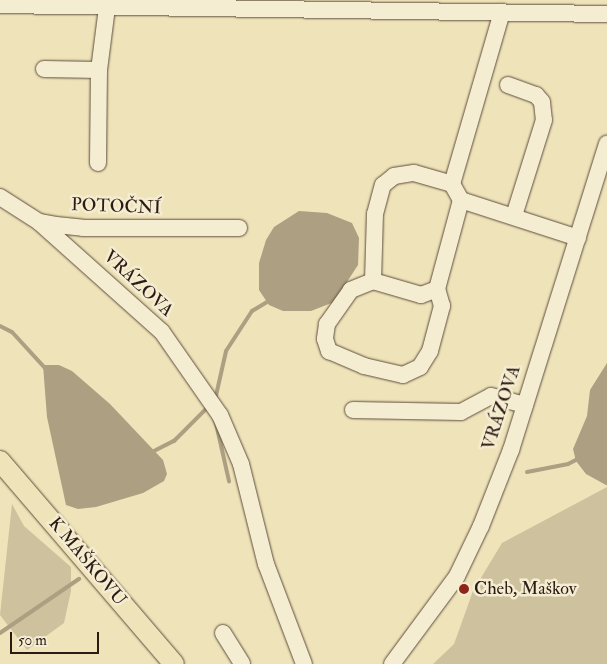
<!DOCTYPE html>
<meta charset="utf-8">
<style>
body{margin:0}
#map{position:relative;width:607px;height:664px;overflow:hidden;background:#efe3b9;font-family:"IM FELL Double Pica",serif}
div>[style]{position:absolute}
.green>*{inset:0;background:#cec19d}
.water>*{inset:0;background:#ad9f81}
.stream>*{height:4px;margin:-2px;padding:0 2px;transform-origin:2px;border-radius:2px;background:#ad9f81}
.roads{filter:drop-shadow(0 0 1px #5d4d3c) drop-shadow(0 0 1px #5d4d3c)}
.minor>*{height:16px;margin:-8px;padding:0 8px;transform-origin:8px;border-radius:8px;background:#f5edd2}
.major>*{height:20px;margin:-10px;padding:0 10px;transform-origin:10px;border-radius:10px;background:#efe3b9}
.dots>*{width:14px;height:14px;translate:-50% -50%;box-sizing:border-box;border:2px solid #f5edd2;border-radius:50%}
span{translate:-50% -50%;white-space:nowrap;text-align:center;line-height:1.15;-webkit-text-stroke:5px #f5edd2;paint-order:stroke}
.street-label{font-size:18px;color:#2c1b13}
.poi-label{font-size:18px;color:#2c1b13}
.left{translate:0 -50%;text-align:left}
.scale{position:absolute;left:10px;top:632px;width:89px;height:22px;box-sizing:border-box;border:2px solid #2c1b13;border-top:0;padding-left:6px;font-size:15px;line-height:18px;white-space:nowrap;color:#2c1b13;-webkit-text-stroke:4px #f5edd2;paint-order:stroke}
</style>
<div id="map">
<div class="green">
<div style="clip-path:polygon(607px 487px,607px 664px,433px 664px,454px 644px,473px 591px,502px 543px)"></div>
<div style="clip-path:polygon(12px 504px,24px 526px,71px 567px,71px 591px,64px 623px,27px 650px,0 615px)"></div>
</div>
<div class="water">
<div style="clip-path:polygon(299px 211px,327px 213px,352px 223px,359px 238px,358px 265px,334px 302px,311px 311px,283px 311px,269px 305px,259px 290px,259px 263px,266px 240px,274px 227px)"></div>
<div style="clip-path:polygon(607px 363px,607px 485px,606px 485px,586px 474px,576px 461px,573px 449px,587px 416px,590px 390px)"></div>
<div style="clip-path:polygon(43px 365px,59px 365px,72px 371px,110px 404px,163px 460px,167px 474px,164px 481px,143px 493px,96px 507px,78px 509px,66px 505px,47px 417px)"></div>
</div>
<div class="stream">
<div style="left:0;top:326px;width:13px;rotate:27deg"></div>
<div style="left:12px;top:332px;width:49px;rotate:47.5deg"></div>
<div style="left:215px;top:400px;width:50px;rotate:-77.3deg"></div>
<div style="left:226px;top:351px;width:48px;rotate:-57deg"></div>
<div style="left:252px;top:311px;width:17px;rotate:-31deg"></div>
<div style="left:215px;top:419px;width:64px;rotate:77.3deg"></div>
<div style="left:152px;top:452px;width:25px;rotate:-27deg"></div>
<div style="left:174px;top:441px;width:51px;rotate:-45deg"></div>
<div style="left:527px;top:472px;width:42px;rotate:-11deg"></div>
<div style="left:568px;top:464px;width:13px;rotate:-27deg"></div>
<div style="left:0;top:633px;width:96px;rotate:-34.4deg"></div>
</div>
<div class="roads">
<div class="minor">
<div style="left:0;top:5px;width:607px;rotate:0.85deg"></div>
<div style="left:44px;top:69px;width:55px;rotate:1deg"></div>
<div style="left:508px;top:85px;width:30px;rotate:20deg"></div>
<div style="left:536px;top:95px;width:9px;rotate:49deg"></div>
<div style="left:542px;top:102px;width:18px;rotate:84deg"></div>
<div style="left:544px;top:120px;width:101px;rotate:107.4deg"></div>
<div style="left:98px;top:163px;width:93px;rotate:-89.4deg"></div>
<div style="left:99px;top:70px;width:71px;rotate:-82.7deg"></div>
<div style="left:414px;top:173px;width:40px;rotate:16deg"></div>
<div style="left:452px;top:184px;width:18px;rotate:61deg"></div>
<div style="left:461px;top:200px;width:92px;rotate:105.1deg"></div>
<div style="left:437px;top:289px;width:17px;rotate:159deg"></div>
<div style="left:421px;top:295px;width:50px;rotate:-163.7deg"></div>
<div style="left:373px;top:281px;width:67px;rotate:-88.3deg"></div>
<div style="left:375px;top:214px;width:30px;rotate:-75deg"></div>
<div style="left:383px;top:185px;width:14px;rotate:-39deg"></div>
<div style="left:394px;top:176px;width:20px;rotate:-9deg"></div>
<div style="left:452px;top:184px;width:179px;rotate:-73.8deg"></div>
<div style="left:0;top:197px;width:46px;rotate:32.7deg"></div>
<div style="left:39px;top:222px;width:17px;rotate:10deg"></div>
<div style="left:56px;top:225px;width:27px;rotate:6deg"></div>
<div style="left:83px;top:228px;width:156px"></div>
<div style="left:461px;top:200px;width:123px;rotate:18deg"></div>
<div style="left:39px;top:222px;width:165px;rotate:41.8deg"></div>
<div style="left:162px;top:332px;width:101px;rotate:55.1deg"></div>
<div style="left:220px;top:415px;width:53px;rotate:66.8deg"></div>
<div style="left:241px;top:464px;width:103px;rotate:76deg"></div>
<div style="left:266px;top:564px;width:107px;rotate:69.2deg"></div>
<div style="left:373px;top:281px;width:24px;rotate:158deg"></div>
<div style="left:351px;top:290px;width:42px;rotate:125.2deg"></div>
<div style="left:327px;top:324px;width:15px;rotate:98deg"></div>
<div style="left:325px;top:339px;width:13px;rotate:72deg"></div>
<div style="left:329px;top:351px;width:38px;rotate:23deg"></div>
<div style="left:364px;top:366px;width:40px;rotate:13deg"></div>
<div style="left:403px;top:375px;width:19px;rotate:-25deg"></div>
<div style="left:420px;top:367px;width:19px;rotate:-58deg"></div>
<div style="left:430px;top:351px;width:47px;rotate:-75.1deg"></div>
<div style="left:442px;top:306px;width:18px;rotate:-106deg"></div>
<div style="left:353px;top:410px;width:108px;rotate:1.1deg"></div>
<div style="left:461px;top:412px;width:34px;rotate:-28deg"></div>
<div style="left:491px;top:396px;width:35px;rotate:15deg"></div>
<div style="left:223px;top:633px;width:36px;rotate:58deg"></div>
<div style="left:392px;top:664px;width:109px;rotate:-53.5deg"></div>
<div style="left:457px;top:576px;width:55px;rotate:-64.4deg"></div>
<div style="left:481px;top:526px;width:82px;rotate:-68.5deg"></div>
<div style="left:511px;top:450px;width:321px;rotate:-72.6deg"></div>
</div>
<div class="major">
<div style="left:0;top:461px;width:267px;rotate:49.4deg"></div>
</div>
</div>
<div class="dots">
<div style="left:464px;top:589px;background:#8f2418"></div>
</div>
<div class="street-label">
<span style="left:116px;top:207px;rotate:2deg">POTOČNÍ</span>
<span style="left:138px;top:284px;rotate:43deg">VRÁZOVA</span>
<span style="left:502px;top:408px;rotate:-72deg">VRÁZOVA</span>
<span style="left:87px;top:562px;rotate:50deg">K MAŠKOVU</span>
</div>
<div class="poi-label">
<span class="left" style="left:474px;top:589px">Cheb, Maškov</span>
</div>
<div class="scale">50 m</div>
</div>
